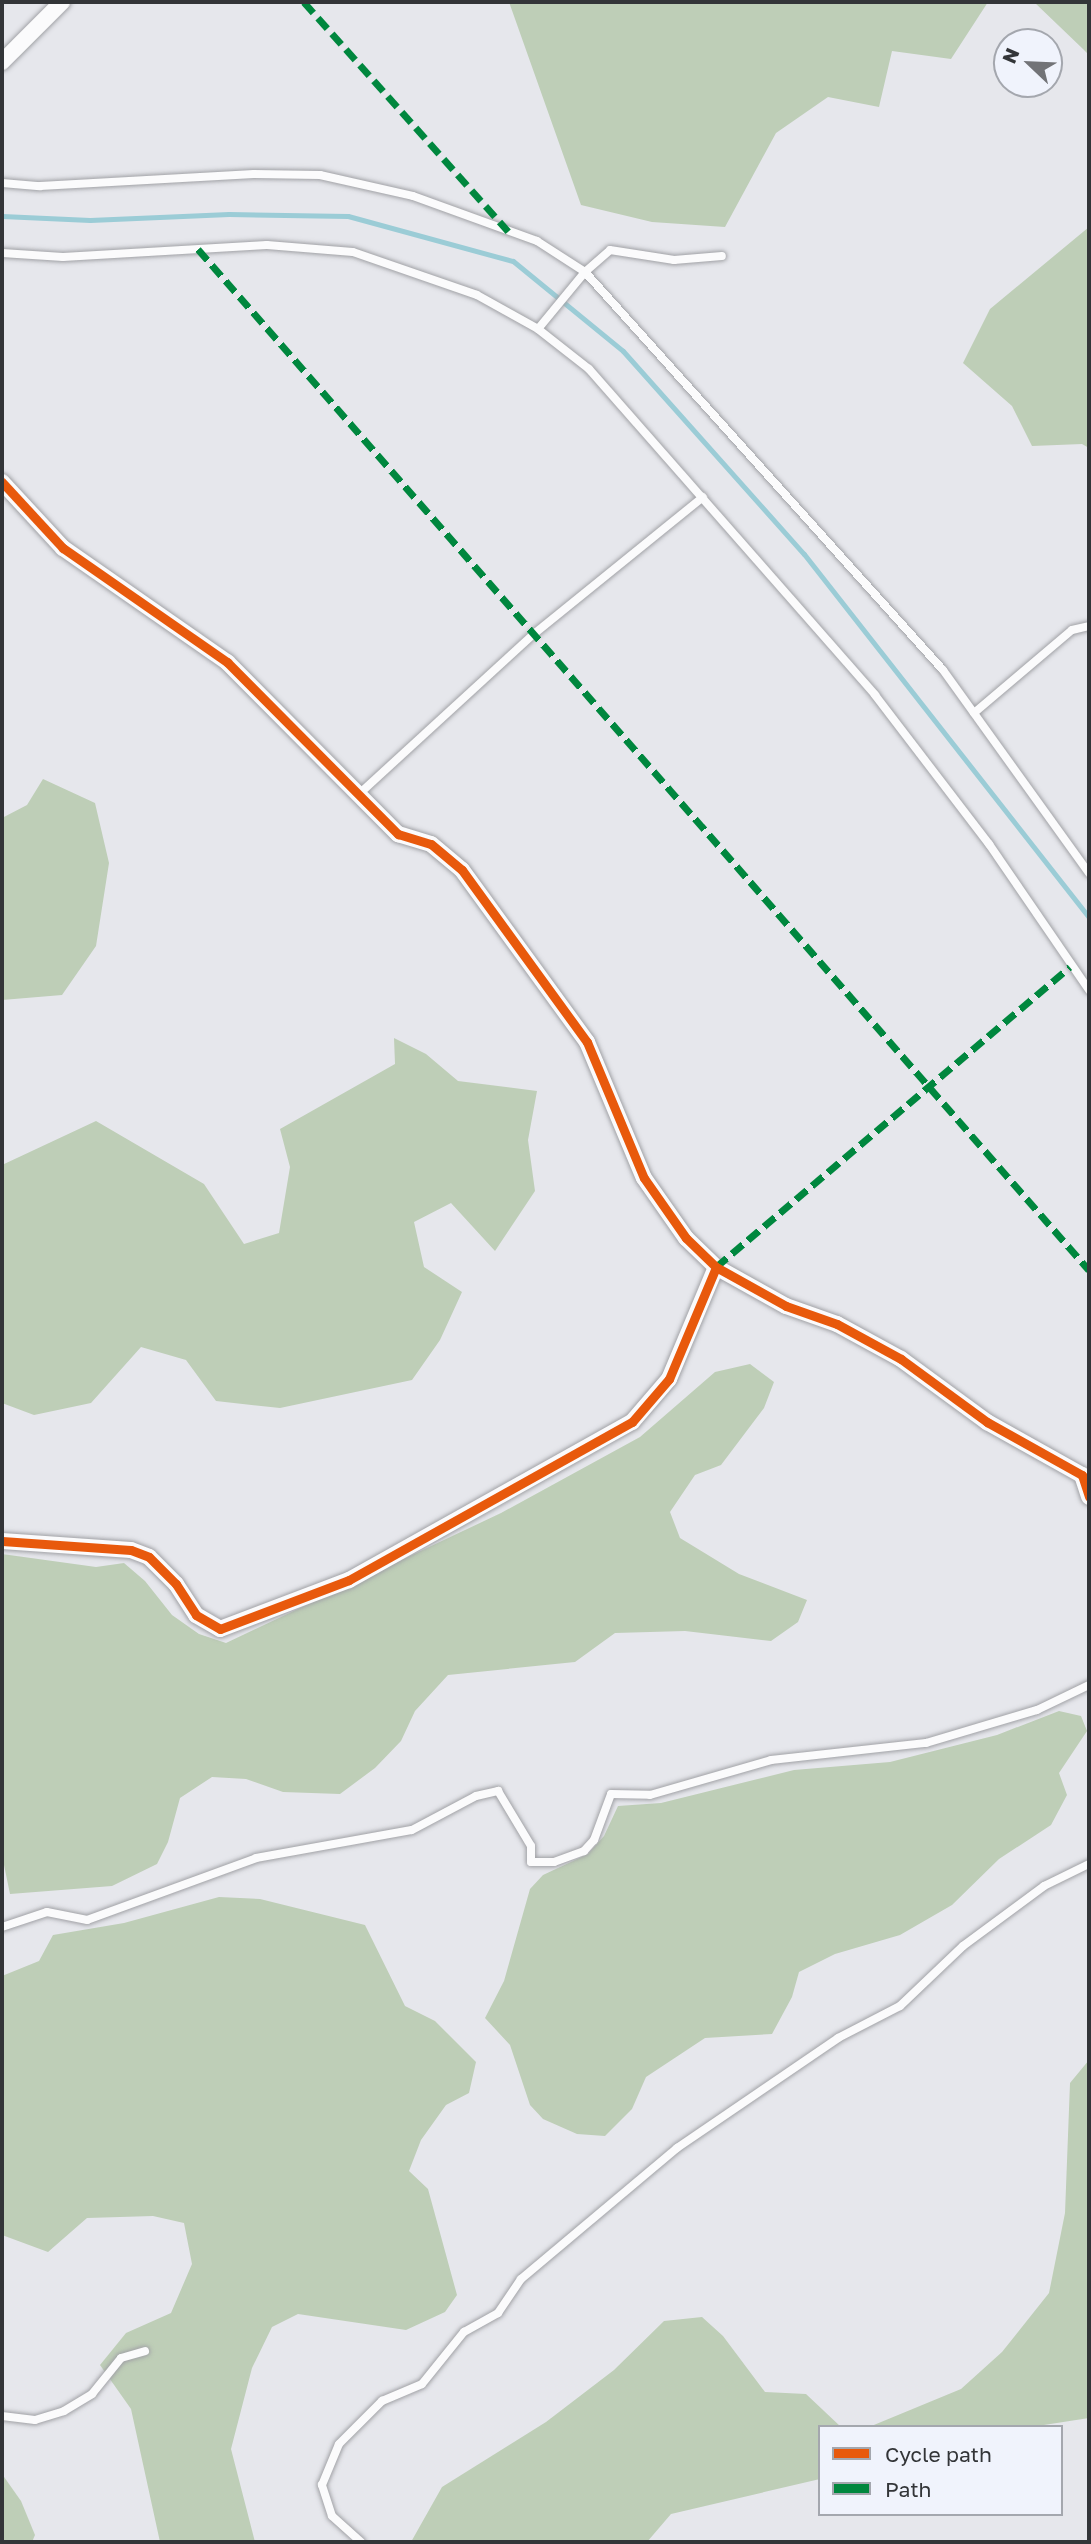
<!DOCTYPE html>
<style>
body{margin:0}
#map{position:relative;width:1091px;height:2544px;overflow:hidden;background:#e6e7ec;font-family:"Golos Text",sans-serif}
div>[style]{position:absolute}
.forest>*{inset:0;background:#beceb7}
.stream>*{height:5px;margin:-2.5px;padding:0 2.5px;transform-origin:2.5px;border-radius:2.5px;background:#9bccd6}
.roads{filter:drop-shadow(0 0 2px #a1a2a6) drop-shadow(0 0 2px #a1a2a6)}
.lane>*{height:8px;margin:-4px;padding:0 4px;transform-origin:4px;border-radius:4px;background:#fbfbfc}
.street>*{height:16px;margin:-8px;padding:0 8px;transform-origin:8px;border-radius:8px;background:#fbfbfc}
.quiet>*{height:7px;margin-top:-3.5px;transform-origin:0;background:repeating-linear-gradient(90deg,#00873e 0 14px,transparent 0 21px)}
.cycleway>*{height:9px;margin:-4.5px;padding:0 4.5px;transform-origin:4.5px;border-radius:4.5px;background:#e8590c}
span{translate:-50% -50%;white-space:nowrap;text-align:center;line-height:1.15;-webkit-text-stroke:5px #f0f3fc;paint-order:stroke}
.frame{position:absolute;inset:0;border:4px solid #333538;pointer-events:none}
.legend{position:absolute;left:818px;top:2425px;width:245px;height:91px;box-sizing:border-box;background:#f0f3fc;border:2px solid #a4a7ae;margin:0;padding:9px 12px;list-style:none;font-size:21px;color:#333538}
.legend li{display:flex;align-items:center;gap:14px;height:35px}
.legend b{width:35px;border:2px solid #a4a7ae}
.north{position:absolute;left:993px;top:28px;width:70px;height:70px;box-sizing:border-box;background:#f0f3fc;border:2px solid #a4a7ae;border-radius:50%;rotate:293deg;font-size:19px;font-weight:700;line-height:28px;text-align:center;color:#333538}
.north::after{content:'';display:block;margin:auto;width:24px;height:32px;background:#727377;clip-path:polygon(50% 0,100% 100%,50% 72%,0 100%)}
</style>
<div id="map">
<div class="forest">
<div style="clip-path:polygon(509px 2px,988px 2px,951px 59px,892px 51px,879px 107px,828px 97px,776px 133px,725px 227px,652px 222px,581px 205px)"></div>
<div style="clip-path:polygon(1034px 2px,1089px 2px,1089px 55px,1083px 49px)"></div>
<div style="clip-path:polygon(1089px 227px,1089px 448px,1082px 444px,1032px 446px,1012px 406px,963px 363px,990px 309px)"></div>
<div style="clip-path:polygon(43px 779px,95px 803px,109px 863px,96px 946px,62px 995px,2px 1000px,2px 818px,27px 805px)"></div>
<div style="clip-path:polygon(394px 1038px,426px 1054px,458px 1081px,537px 1091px,528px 1140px,535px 1191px,495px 1251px,451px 1203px,414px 1222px,424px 1267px,462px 1292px,440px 1340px,412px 1380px,280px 1408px,216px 1401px,186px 1360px,141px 1347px,91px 1403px,34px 1415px,2px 1403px,2px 1165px,96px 1121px,204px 1184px,244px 1244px,279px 1233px,290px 1167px,280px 1129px,395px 1064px)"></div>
<div style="clip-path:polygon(750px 1364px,774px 1382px,764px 1408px,721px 1465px,695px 1475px,670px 1512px,680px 1538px,739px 1574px,807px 1600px,798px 1622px,771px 1641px,685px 1631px,615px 1633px,575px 1662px,448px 1675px,415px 1711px,401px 1741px,375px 1768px,340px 1794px,283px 1792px,246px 1779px,212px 1777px,180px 1798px,168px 1842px,157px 1864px,112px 1886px,10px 1894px,4px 1865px,2px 1803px,2px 1554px,96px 1567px,124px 1563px,145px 1581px,172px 1615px,199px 1634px,226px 1643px,501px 1513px,640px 1437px,715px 1372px)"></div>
<div style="clip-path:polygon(1059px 1711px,1081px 1716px,1087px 1731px,1059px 1773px,1067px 1795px,1051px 1825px,999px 1859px,952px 1905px,900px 1935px,835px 1954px,799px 1972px,792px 1997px,772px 2034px,705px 2038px,646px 2077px,632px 2109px,605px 2136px,577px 2134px,543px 2119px,530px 2105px,510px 2045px,485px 2018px,504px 1981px,530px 1889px,543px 1875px,588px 1854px,604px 1836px,618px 1806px,661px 1803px,794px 1770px,890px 1762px,997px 1735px)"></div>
<div style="clip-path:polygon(219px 1897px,260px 1899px,365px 1925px,405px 2006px,435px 2021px,476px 2062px,469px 2093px,446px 2105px,421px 2140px,409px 2171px,428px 2189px,457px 2295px,445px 2312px,406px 2330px,298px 2314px,272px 2327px,252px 2368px,231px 2449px,255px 2542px,160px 2542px,131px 2409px,100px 2365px,126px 2333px,171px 2313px,192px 2264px,184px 2223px,153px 2216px,87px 2218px,48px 2252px,2px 2235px,2px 1976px,39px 1961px,53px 1935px,124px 1923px)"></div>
<div style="clip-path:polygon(1089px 2060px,1089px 2418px,1031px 2427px,869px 2427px,961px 2389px,1002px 2352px,1049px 2293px,1065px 2213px,1070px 2083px)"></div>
<div style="clip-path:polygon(702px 2317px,723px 2336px,765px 2392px,806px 2394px,841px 2427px,820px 2427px,820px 2479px,671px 2514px,647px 2542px,411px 2542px,442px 2487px,546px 2422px,614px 2370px,664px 2321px)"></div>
<div style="clip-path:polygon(2px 2474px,21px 2501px,35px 2535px,32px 2542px,2px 2542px)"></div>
</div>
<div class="stream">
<div style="left:2px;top:216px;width:88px;rotate:2.6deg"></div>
<div style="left:90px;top:220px;width:139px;rotate:-2.5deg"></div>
<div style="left:229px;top:214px;width:119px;rotate:1deg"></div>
<div style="left:348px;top:216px;width:171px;rotate:15.3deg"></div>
<div style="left:513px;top:261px;width:142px;rotate:39.3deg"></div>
<div style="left:623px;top:351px;width:272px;rotate:48.3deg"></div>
<div style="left:804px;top:554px;width:462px;rotate:51.9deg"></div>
</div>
<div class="roads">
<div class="lane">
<div style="left:2px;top:183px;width:38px;rotate:5deg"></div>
<div style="left:40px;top:186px;width:214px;rotate:-3.2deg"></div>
<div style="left:254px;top:174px;width:66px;rotate:0.9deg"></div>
<div style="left:320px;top:175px;width:95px;rotate:12.7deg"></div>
<div style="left:413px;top:196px;width:132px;rotate:19.9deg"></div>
<div style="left:537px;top:241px;width:57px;rotate:32.9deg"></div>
<div style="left:585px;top:272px;width:535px;rotate:48.03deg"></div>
<div style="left:943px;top:670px;width:250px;rotate:54.3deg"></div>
<div style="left:2px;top:253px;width:61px;rotate:3.8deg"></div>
<div style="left:63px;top:257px;width:204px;rotate:-3.4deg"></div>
<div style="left:267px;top:245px;width:86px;rotate:4.7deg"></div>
<div style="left:353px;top:252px;width:131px;rotate:19.1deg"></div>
<div style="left:477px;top:295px;width:70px;rotate:29.1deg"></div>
<div style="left:538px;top:329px;width:65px;rotate:38.1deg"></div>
<div style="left:589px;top:369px;width:434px;rotate:48.7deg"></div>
<div style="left:875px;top:695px;width:188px;rotate:52.6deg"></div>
<div style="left:989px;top:844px;width:177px;rotate:55.6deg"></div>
<div style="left:538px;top:329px;width:74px;rotate:-50.5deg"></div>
<div style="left:585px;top:272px;width:33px;rotate:-41deg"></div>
<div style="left:610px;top:250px;width:65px;rotate:8.9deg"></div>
<div style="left:674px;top:260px;width:48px;rotate:-4.8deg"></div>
<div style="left:974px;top:713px;width:128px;rotate:-40.3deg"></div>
<div style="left:1072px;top:630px;width:17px;rotate:-13deg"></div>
<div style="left:359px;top:794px;width:239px;rotate:-42.5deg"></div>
<div style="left:535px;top:633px;width:216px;rotate:-39deg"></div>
<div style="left:2px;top:1927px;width:47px;rotate:-18.4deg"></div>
<div style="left:47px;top:1912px;width:41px;rotate:11.3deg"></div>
<div style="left:87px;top:1920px;width:180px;rotate:-20.1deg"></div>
<div style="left:256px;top:1858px;width:158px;rotate:-10.2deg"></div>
<div style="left:412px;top:1830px;width:72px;rotate:-28deg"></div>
<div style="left:476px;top:1796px;width:23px;rotate:-13deg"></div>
<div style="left:498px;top:1791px;width:64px;rotate:59deg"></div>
<div style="left:531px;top:1846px;width:16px;rotate:90deg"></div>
<div style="left:531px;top:1862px;width:23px"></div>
<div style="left:554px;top:1862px;width:32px;rotate:-20deg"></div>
<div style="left:584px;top:1851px;width:15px;rotate:-48deg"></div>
<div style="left:594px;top:1840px;width:49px;rotate:-69.7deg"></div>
<div style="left:611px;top:1794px;width:39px;rotate:1deg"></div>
<div style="left:650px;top:1795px;width:126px;rotate:-16.1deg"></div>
<div style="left:771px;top:1760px;width:156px;rotate:-6.3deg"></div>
<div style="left:926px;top:1743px;width:116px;rotate:-16.6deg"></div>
<div style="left:1037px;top:1710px;width:58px;rotate:-25.7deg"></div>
<div style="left:2px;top:2416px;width:33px;rotate:7deg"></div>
<div style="left:35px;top:2420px;width:30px;rotate:-17deg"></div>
<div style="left:64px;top:2411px;width:33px;rotate:-31deg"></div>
<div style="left:92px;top:2394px;width:46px;rotate:-51.1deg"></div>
<div style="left:121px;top:2358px;width:25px;rotate:-16deg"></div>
<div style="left:361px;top:2542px;width:39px;rotate:-138deg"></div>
<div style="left:332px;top:2516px;width:33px;rotate:-108deg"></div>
<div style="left:322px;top:2485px;width:44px;rotate:-67.5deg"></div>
<div style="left:339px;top:2444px;width:61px;rotate:-45deg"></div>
<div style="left:382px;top:2401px;width:43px;rotate:-23deg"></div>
<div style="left:422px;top:2384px;width:67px;rotate:-51.1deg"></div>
<div style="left:464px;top:2332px;width:39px;rotate:-29deg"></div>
<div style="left:498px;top:2313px;width:41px;rotate:-55.9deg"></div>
<div style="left:521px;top:2279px;width:204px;rotate:-40deg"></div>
<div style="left:677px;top:2148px;width:195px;rotate:-34.3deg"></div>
<div style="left:838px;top:2038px;width:70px;rotate:-27.3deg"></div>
<div style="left:900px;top:2006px;width:87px;rotate:-43.6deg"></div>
<div style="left:963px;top:1946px;width:101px;rotate:-36.5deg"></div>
<div style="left:1044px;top:1886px;width:50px;rotate:-26.1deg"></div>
</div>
<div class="street">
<div style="left:2px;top:62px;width:85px;rotate:-45deg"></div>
<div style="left:2px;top:482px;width:90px;rotate:47.3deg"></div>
<div style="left:63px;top:548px;width:200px;rotate:34.8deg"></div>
<div style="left:227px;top:662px;width:243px;rotate:45.2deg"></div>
<div style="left:398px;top:834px;width:34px;rotate:17deg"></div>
<div style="left:431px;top:844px;width:40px;rotate:40deg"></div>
<div style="left:462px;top:870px;width:213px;rotate:54deg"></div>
<div style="left:587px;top:1042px;width:147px;rotate:67.3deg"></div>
<div style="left:644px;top:1178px;width:73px;rotate:55deg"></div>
<div style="left:686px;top:1238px;width:42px;rotate:44deg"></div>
<div style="left:716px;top:1267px;width:80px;rotate:29.1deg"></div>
<div style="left:786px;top:1306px;width:54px;rotate:19.4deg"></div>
<div style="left:837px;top:1324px;width:73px;rotate:28.7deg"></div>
<div style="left:901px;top:1359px;width:107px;rotate:36.2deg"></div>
<div style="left:987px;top:1422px;width:109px;rotate:29.2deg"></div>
<div style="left:1082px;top:1475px;width:23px;rotate:72deg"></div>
<div style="left:2px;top:1541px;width:129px;rotate:4deg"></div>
<div style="left:131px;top:1550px;width:19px;rotate:21deg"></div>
<div style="left:149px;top:1557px;width:38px;rotate:45deg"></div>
<div style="left:176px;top:1584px;width:37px;rotate:57deg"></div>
<div style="left:196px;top:1615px;width:28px;rotate:30deg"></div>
<div style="left:220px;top:1629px;width:138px;rotate:-20.8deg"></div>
<div style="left:349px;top:1580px;width:324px;rotate:-29.2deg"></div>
<div style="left:632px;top:1422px;width:57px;rotate:-49.3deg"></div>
<div style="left:669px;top:1379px;width:121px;rotate:-67.2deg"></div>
</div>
</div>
<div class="quiet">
<div style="left:304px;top:2px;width:307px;rotate:48.3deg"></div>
<div style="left:198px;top:249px;width:1355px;rotate:48.89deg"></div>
<div style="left:716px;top:1267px;width:464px;rotate:-40.3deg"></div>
</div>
<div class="cycleway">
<div style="left:2px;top:482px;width:90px;rotate:47.3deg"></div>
<div style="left:63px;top:548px;width:200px;rotate:34.8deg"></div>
<div style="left:227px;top:662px;width:243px;rotate:45.2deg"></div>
<div style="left:398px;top:834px;width:34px;rotate:17deg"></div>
<div style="left:431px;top:844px;width:40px;rotate:40deg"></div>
<div style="left:462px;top:870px;width:213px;rotate:54deg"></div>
<div style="left:587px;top:1042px;width:147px;rotate:67.3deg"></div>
<div style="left:644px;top:1178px;width:73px;rotate:55deg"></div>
<div style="left:686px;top:1238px;width:42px;rotate:44deg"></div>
<div style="left:716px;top:1267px;width:80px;rotate:29.1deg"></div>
<div style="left:786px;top:1306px;width:54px;rotate:19.4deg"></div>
<div style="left:837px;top:1324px;width:73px;rotate:28.7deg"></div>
<div style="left:901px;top:1359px;width:107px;rotate:36.2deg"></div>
<div style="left:987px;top:1422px;width:109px;rotate:29.2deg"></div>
<div style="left:1082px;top:1475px;width:23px;rotate:72deg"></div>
<div style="left:2px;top:1541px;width:129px;rotate:4deg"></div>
<div style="left:131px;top:1550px;width:19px;rotate:21deg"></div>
<div style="left:149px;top:1557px;width:38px;rotate:45deg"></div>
<div style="left:176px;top:1584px;width:37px;rotate:57deg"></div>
<div style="left:196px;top:1615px;width:28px;rotate:30deg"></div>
<div style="left:220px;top:1629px;width:138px;rotate:-20.8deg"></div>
<div style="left:349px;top:1580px;width:324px;rotate:-29.2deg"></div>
<div style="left:632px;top:1422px;width:57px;rotate:-49.3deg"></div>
<div style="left:669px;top:1379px;width:121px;rotate:-67.2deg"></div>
</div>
<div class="frame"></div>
<ul class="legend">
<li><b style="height:9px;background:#e8590c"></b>Cycle path</li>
<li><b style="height:9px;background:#00873e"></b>Path</li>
</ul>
<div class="north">N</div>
</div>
